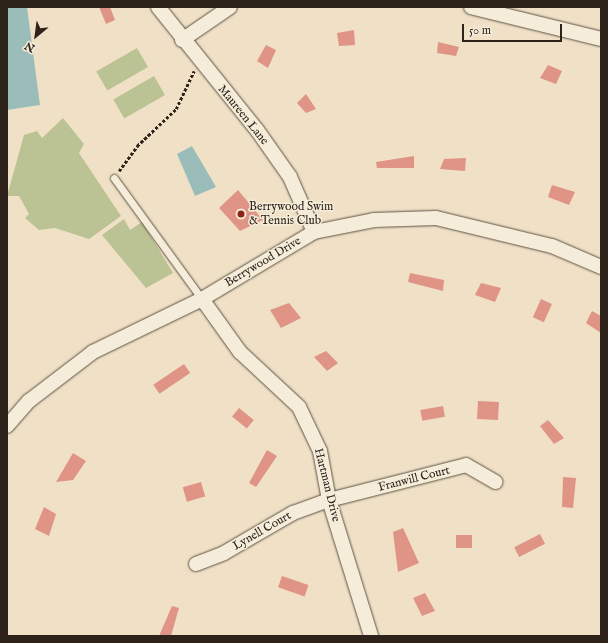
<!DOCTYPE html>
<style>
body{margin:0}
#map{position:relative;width:608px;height:643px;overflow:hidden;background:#f0e1c6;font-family:"IM FELL English",serif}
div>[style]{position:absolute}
.green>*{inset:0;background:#bbc293;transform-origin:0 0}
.water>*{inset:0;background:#9bbdb9}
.building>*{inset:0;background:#df9485;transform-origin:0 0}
.path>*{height:2.5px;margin-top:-1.25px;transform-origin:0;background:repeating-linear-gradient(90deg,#2d231b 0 3px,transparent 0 5px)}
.roads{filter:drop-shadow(0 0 1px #5e5246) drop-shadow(0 0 1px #5e5246)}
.service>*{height:7px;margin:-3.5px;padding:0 3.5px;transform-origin:3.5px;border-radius:3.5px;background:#f5ecda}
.minor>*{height:14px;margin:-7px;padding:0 7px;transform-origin:7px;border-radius:7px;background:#f5ecda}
.dots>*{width:11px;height:11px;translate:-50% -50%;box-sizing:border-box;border:2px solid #f5ecda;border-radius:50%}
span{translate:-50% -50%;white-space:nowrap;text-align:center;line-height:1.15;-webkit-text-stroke:3px #f5ecda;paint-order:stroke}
.street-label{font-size:12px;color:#2d231b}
.poi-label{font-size:12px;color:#2d231b}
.left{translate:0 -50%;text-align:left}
.frame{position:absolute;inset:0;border:8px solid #2d231b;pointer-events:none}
.north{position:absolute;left:16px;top:16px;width:40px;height:40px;-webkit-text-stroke:3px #f5ecda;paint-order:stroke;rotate:209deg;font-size:11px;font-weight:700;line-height:16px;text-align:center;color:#2d231b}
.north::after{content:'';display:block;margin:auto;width:14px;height:18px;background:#2d231b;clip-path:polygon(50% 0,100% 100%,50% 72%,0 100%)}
.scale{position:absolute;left:462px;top:24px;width:100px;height:18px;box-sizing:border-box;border:2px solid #2d231b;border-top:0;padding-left:5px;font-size:12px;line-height:14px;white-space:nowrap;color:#2d231b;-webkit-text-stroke:3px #f5ecda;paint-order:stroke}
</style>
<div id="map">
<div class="green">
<div style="left:137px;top:48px;width:22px;height:47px;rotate:60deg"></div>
<div style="left:154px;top:76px;width:22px;height:47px;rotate:60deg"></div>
<div style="clip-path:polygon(63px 118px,84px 144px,79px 153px,121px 216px,89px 239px,55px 228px,39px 230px,25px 218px,29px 214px,19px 196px,7px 196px,24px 135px,37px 131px,42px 138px)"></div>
<div style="clip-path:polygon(124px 219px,130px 230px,142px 222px,173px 273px,146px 288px,102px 235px)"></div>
</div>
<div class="water">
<div style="clip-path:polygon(7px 7px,27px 7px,40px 105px,7px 110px)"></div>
<div style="clip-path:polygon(192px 146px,216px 187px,195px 196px,177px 154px)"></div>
</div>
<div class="building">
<div style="clip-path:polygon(99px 7px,110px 7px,115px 20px,106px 24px)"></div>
<div style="clip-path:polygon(354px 30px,355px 45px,339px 46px,337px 33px)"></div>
<div style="clip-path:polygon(438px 42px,459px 47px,456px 56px,437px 53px)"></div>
<div style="clip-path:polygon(266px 45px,276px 50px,268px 68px,257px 61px)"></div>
<div style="clip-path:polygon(548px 65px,562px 71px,556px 84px,540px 78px)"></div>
<div style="clip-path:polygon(306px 94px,316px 109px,306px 113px,297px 103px)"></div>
<div style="clip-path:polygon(414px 156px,414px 168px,377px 168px,376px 162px)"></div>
<div style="clip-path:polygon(466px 158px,465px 171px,440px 169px,444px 159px)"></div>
<div style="clip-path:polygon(552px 185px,575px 192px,569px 205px,548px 197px)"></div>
<div style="clip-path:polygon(238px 190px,263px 220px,240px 231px,219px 208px)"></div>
<div style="clip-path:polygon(410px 273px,444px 280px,443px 291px,408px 282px)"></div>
<div style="clip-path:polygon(481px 283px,501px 288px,495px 302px,475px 295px)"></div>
<div style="left:541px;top:299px;width:12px;height:20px;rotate:24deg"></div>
<div style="clip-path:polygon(289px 303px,301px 318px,281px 328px,270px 310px)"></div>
<div style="clip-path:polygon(592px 311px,601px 316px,601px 333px,586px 323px)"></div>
<div style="clip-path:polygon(326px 351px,338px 363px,327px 371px,314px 357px)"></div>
<div style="left:184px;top:364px;width:11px;height:37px;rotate:56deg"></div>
<div style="left:478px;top:401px;width:21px;height:18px;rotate:3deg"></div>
<div style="left:443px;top:406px;width:11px;height:23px;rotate:80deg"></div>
<div style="left:239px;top:408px;width:19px;height:11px;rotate:39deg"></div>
<div style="clip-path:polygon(548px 420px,564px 438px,554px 444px,540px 426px)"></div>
<div style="clip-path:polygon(267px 450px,277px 456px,256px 487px,249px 483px)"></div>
<div style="clip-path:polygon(73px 453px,86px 461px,73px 480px,56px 482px)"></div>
<div style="clip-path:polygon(563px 477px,576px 478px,573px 508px,562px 507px)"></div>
<div style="left:201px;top:482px;width:15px;height:19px;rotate:74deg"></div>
<div style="clip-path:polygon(44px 507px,56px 514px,49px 536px,35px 529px)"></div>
<div style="clip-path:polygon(403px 528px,419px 563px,398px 572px,393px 532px)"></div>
<div style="left:540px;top:534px;width:11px;height:29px;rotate:63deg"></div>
<div style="left:456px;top:535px;width:16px;height:13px"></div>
<div style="left:282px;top:576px;width:28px;height:12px;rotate:19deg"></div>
<div style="clip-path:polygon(425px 593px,435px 611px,422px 616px,413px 598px)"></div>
<div style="clip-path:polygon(172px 606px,179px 608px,171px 636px,159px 636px)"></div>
</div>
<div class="path">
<div style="left:119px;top:171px;width:31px;rotate:-54deg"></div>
<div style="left:137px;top:146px;width:54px;rotate:-43.5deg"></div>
<div style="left:176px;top:109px;width:42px;rotate:-64.7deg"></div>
</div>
<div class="roads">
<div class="service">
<div style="left:114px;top:178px;width:150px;rotate:54deg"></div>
</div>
<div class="minor">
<div style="left:158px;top:7px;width:158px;rotate:51.2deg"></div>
<div style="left:257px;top:130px;width:57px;rotate:54.9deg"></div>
<div style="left:290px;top:177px;width:60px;rotate:66.4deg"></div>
<div style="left:471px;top:7px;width:134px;rotate:13.8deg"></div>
<div style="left:182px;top:40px;width:58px;rotate:-34.5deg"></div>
<div style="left:202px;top:299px;width:65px;rotate:54.4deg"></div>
<div style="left:240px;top:352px;width:81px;rotate:43deg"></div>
<div style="left:299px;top:407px;width:49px;rotate:64.5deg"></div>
<div style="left:320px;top:451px;width:50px;rotate:79.6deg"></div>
<div style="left:329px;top:500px;width:142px;rotate:72.8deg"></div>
<div style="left:7px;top:426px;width:33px;rotate:-49deg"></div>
<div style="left:29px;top:401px;width:81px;rotate:-37.4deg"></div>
<div style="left:93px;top:352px;width:121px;rotate:-25.9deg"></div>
<div style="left:202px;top:299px;width:131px;rotate:-30.9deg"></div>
<div style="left:314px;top:232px;width:61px;rotate:-11.3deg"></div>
<div style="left:374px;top:220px;width:62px;rotate:-1.8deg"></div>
<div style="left:436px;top:218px;width:119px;rotate:13.6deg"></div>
<div style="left:552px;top:246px;width:53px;rotate:23.2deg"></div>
<div style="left:196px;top:564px;width:30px;rotate:-21deg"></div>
<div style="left:224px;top:553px;width:80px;rotate:-30.1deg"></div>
<div style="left:293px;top:513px;width:38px;rotate:-20deg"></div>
<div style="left:329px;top:500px;width:141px;rotate:-14.3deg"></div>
<div style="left:466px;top:465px;width:34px;rotate:30deg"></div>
</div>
</div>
<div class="dots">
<div style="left:241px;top:214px;background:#8f2418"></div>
</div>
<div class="street-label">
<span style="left:243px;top:115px;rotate:51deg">Maureen Lane</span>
<span style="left:263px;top:262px;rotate:-31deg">Berrywood Drive</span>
<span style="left:414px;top:479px;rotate:-14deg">Franwill Court</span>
<span style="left:327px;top:485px;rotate:76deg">Hartman Drive</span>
<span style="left:262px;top:531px;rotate:-30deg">Lynell Court</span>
</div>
<div class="poi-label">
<span class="left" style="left:249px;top:214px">Berrywood Swim<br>&amp; Tennis Club</span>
</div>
<div class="frame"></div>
<div class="north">N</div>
<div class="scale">50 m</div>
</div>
